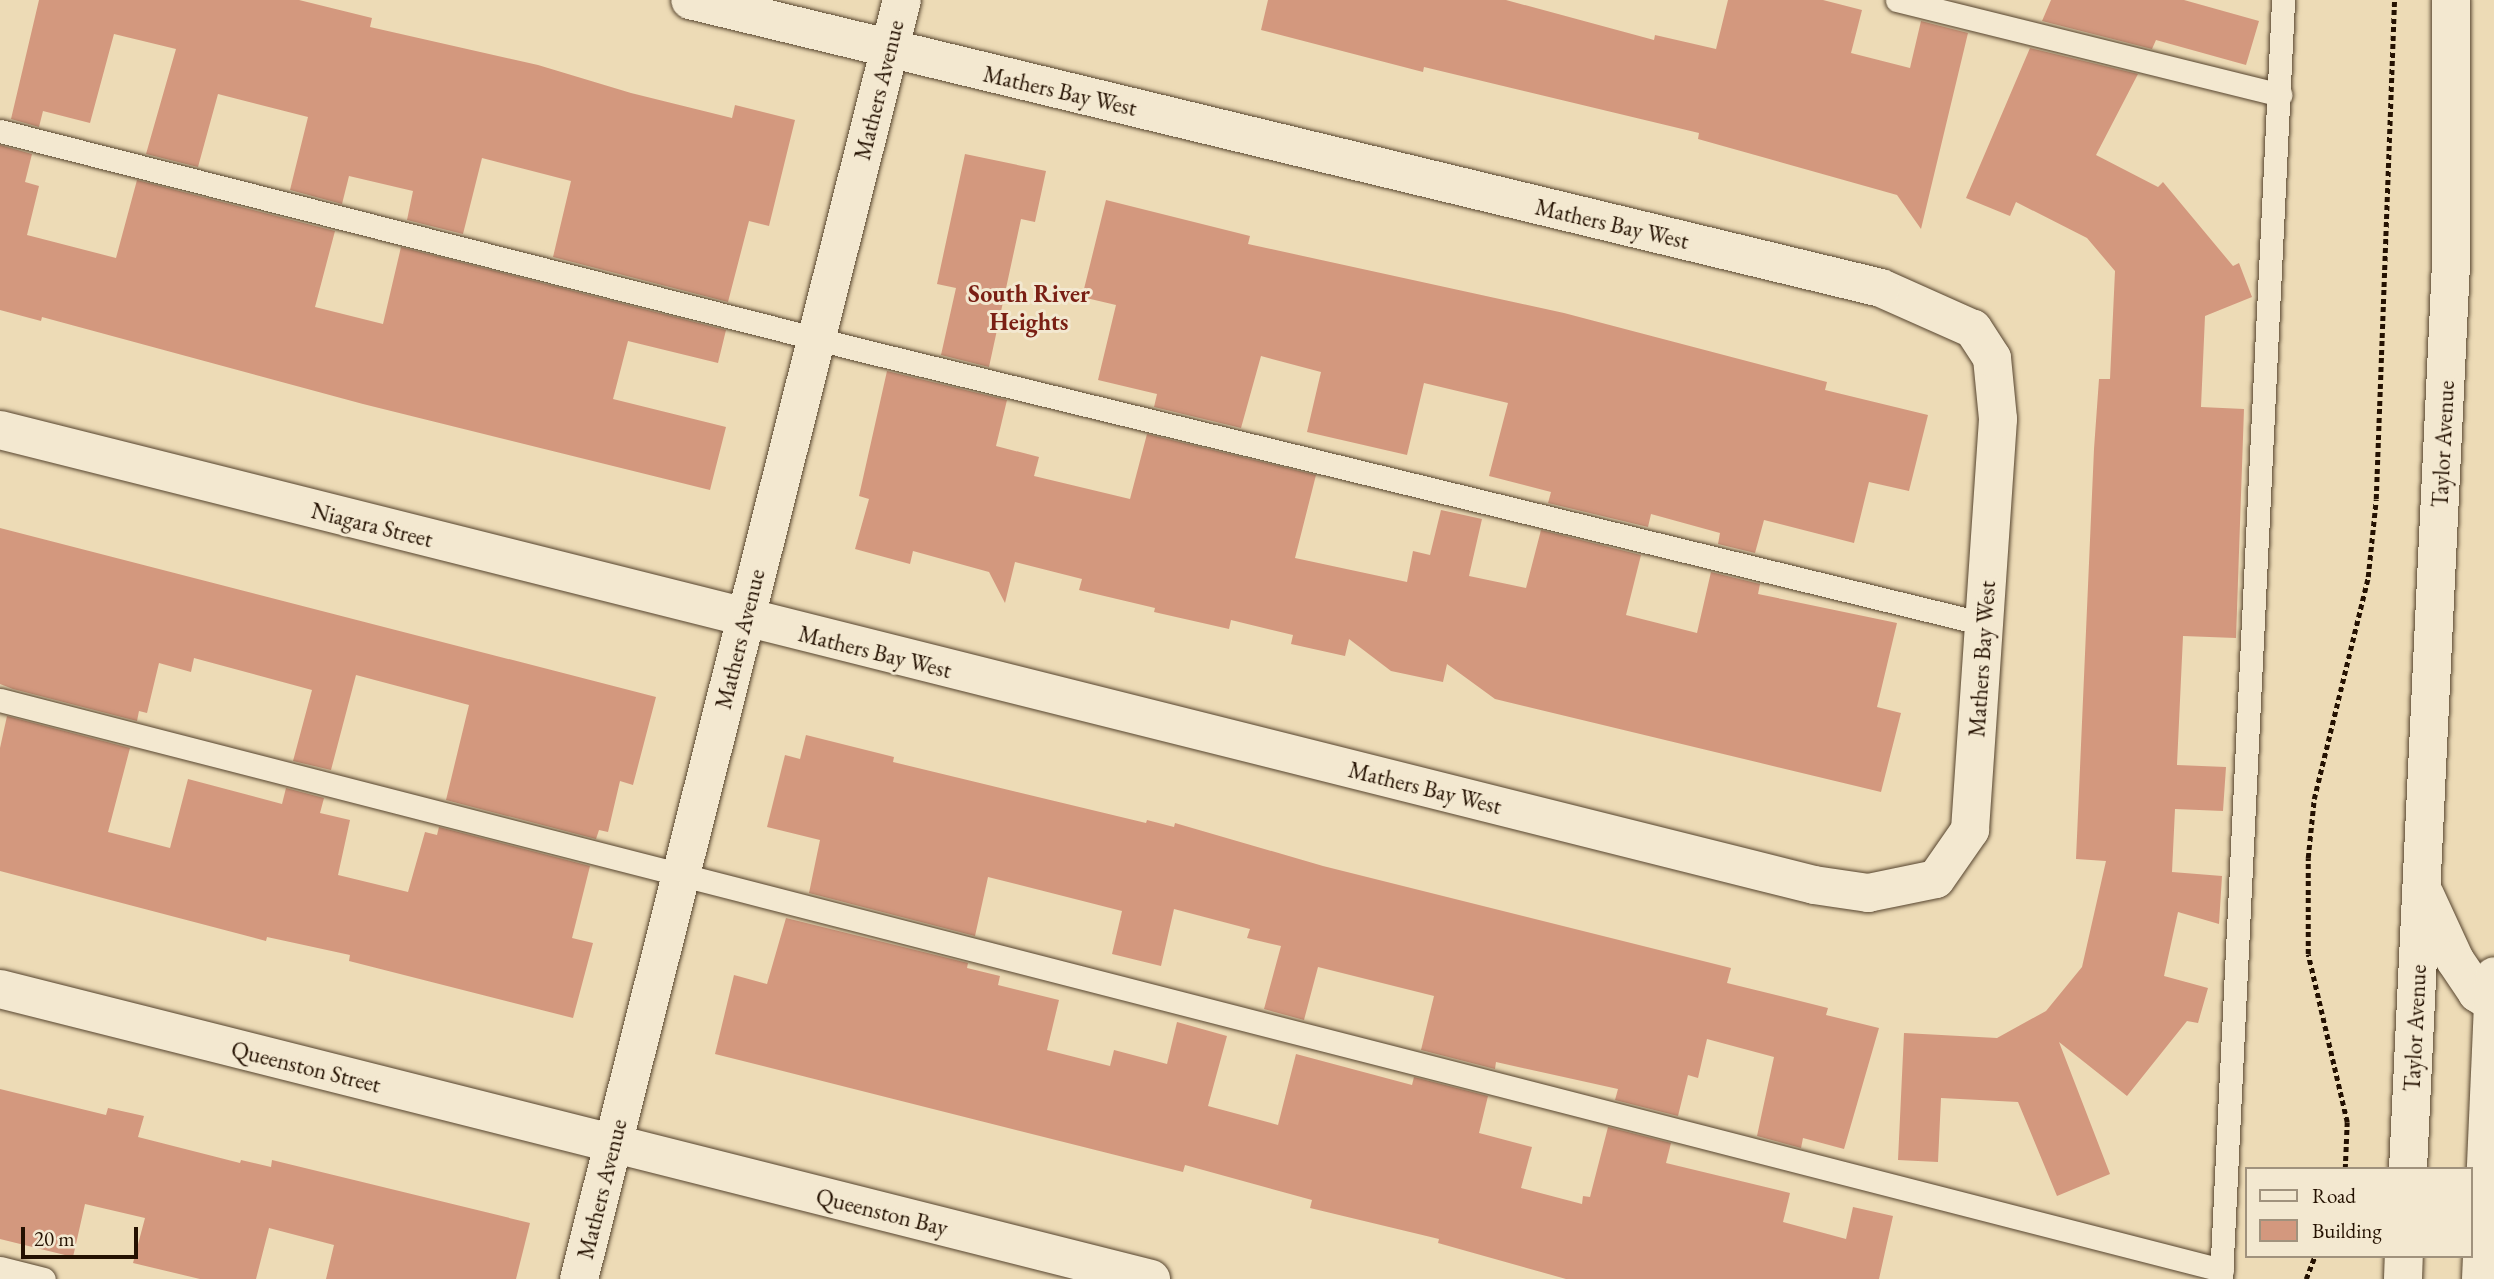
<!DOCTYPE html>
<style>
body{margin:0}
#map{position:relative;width:2494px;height:1279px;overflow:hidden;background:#eddbb6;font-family:"EB Garamond",serif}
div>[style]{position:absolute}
.building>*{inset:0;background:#d3987e}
.path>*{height:4.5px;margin-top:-2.25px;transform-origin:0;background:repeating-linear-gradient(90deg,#241101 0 5px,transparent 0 8.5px)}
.roads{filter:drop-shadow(0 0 2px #56442e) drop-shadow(0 0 2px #56442e)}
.lane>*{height:23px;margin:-11.5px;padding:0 11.5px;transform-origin:11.5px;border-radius:11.5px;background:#f3e8d0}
.street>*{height:38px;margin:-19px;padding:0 19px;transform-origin:19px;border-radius:19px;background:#f3e8d0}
.secondary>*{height:38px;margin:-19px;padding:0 19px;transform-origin:19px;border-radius:19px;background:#f3e8d0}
span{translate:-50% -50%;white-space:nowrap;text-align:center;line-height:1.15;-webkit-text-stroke:6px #f3e8d0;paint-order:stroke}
.street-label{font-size:23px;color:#241101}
.neighbourhood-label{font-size:24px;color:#7a1f14;font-weight:700}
.legend{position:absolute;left:2245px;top:1167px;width:228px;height:91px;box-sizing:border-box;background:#f3e8d0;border:2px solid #a0927d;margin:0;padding:9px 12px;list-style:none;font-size:21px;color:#241101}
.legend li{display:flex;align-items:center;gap:14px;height:35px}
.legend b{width:35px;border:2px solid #a0927d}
.scale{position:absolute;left:21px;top:1227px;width:117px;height:32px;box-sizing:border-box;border:4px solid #241101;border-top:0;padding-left:9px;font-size:21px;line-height:24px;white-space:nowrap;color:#241101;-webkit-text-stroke:5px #f3e8d0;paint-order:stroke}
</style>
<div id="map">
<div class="building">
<div style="clip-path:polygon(39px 0,299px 0,372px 18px,370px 27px,538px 65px,631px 93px,732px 118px,735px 105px,795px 120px,769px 226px,749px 221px,728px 302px,553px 257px,571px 181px,482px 158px,463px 234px,407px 220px,413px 191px,349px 176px,342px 204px,290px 190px,308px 117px,218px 94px,198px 167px,146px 154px,176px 49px,114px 34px,90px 123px,43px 111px,39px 127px,11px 119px)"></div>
<div style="clip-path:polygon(1268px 0,1506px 0,1654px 40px,1655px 35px,1716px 49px,1728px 0,1823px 0,1862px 10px,1851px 53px,1910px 68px,1921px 21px,1968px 33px,1921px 229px,1897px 195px,1698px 139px,1699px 133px,1424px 67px,1423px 72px,1261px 30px)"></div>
<div style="clip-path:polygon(2051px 0,2184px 0,2259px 21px,2246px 65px,2156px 40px,2152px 49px,2042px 21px)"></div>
<div style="clip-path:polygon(2030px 48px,2138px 74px,2096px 155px,2158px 187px,2163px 182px,2233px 266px,2239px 263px,2252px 297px,2205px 316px,2201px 407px,2244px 409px,2236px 638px,2183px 636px,2177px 765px,2226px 767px,2223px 811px,2175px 809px,2172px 872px,2222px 876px,2219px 924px,2178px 912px,2164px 976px,2208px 988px,2198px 1023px,2187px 1021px,2127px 1096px,2059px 1042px,2110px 1174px,2057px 1196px,2018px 1102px,1941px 1098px,1938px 1162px,1898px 1160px,1904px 1033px,1997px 1038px,2046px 1011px,2082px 967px,2106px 861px,2076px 859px,2094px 449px,2099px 379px,2110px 379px,2115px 271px,2087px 238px,2016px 202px,2010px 216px,1966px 198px)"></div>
<div style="clip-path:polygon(0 145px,32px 154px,25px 182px,39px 186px,27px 235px,116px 258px,137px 180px,335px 231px,315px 307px,383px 324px,401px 247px,726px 330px,718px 363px,628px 341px,613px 399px,726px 427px,710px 490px,363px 404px,42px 317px,41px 321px,0 310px)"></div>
<div style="clip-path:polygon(965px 154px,1046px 171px,1035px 222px,1021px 219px,989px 367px,941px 355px,956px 288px,937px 284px)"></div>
<div style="clip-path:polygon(1106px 200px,1250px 236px,1248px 244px,1564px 313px,1827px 382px,1825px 390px,1928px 415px,1909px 491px,1869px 482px,1854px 543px,1764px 520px,1755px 553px,1718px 544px,1720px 533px,1651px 514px,1648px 527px,1548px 503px,1551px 492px,1489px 476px,1508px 403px,1424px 383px,1407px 455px,1307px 432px,1321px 372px,1261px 356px,1241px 428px,1154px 407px,1157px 394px,1098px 380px,1116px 305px,1082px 297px)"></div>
<div style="clip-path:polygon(887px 371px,1007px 400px,996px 446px,1039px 457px,1034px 476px,1130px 499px,1147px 434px,1316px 475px,1295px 558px,1407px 582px,1413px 551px,1430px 555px,1441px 510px,1482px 519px,1469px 576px,1526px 588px,1541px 530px,1641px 555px,1626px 615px,1697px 633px,1711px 572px,1760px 584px,1758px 594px,1897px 623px,1877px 707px,1901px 713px,1881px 792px,1495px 699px,1447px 664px,1443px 682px,1391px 671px,1349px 639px,1345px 656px,1291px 644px,1293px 635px,1231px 620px,1229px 629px,1154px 612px,1155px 608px,1079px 590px,1082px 579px,1015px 562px,1005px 603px,989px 572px,913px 551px,910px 564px,855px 549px,869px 499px,859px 496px)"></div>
<div style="clip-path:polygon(0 528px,656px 697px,633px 785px,620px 781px,608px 832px,599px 830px,596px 839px,446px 800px,469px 705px,356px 675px,331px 770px,293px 761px,312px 690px,194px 658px,191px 672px,159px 663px,147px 713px,139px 711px,137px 721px,13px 689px,0 684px)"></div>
<div style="clip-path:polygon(7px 716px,130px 748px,108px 832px,170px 848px,188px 779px,282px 804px,286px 788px,324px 798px,320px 813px,350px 820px,338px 875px,408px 892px,425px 832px,437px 835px,439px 827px,590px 866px,572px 938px,593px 943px,573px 1018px,349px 961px,350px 955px,267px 937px,266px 941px,0 871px,0 748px)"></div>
<div style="clip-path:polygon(806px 735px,894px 757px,893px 762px,1146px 823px,1147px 820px,1174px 827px,1175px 823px,1323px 866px,1731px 968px,1727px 983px,1828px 1008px,1826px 1015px,1879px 1028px,1844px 1149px,1803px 1138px,1801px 1148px,1757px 1136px,1774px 1057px,1707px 1039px,1698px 1078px,1688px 1075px,1678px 1116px,1615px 1100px,1618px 1089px,1496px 1062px,1495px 1069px,1421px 1050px,1434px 996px,1318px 967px,1304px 1020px,1264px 1009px,1281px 946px,1247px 938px,1250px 929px,1174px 909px,1161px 966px,1112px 954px,1122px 911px,988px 877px,975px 936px,809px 893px,820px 840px,767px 827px,785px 755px,800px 759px)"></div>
<div style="clip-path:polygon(786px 918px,968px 963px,967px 968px,1000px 976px,998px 985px,1059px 1000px,1047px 1050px,1110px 1066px,1114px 1050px,1167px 1064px,1177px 1022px,1227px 1036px,1208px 1106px,1278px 1125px,1296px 1054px,1412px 1085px,1414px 1077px,1488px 1096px,1479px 1133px,1532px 1147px,1521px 1188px,1582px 1204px,1583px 1196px,1590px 1197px,1608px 1127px,1671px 1143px,1666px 1163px,1790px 1193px,1783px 1222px,1846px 1239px,1853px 1207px,1893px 1216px,1879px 1279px,1566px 1279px,1438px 1243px,1439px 1239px,1310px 1208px,1312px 1200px,1185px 1165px,1183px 1172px,715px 1054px,734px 975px,767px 984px)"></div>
<div style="clip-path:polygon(0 1089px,106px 1115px,108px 1108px,144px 1116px,138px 1137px,240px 1163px,241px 1160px,271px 1167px,272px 1160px,530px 1223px,516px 1279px,326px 1279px,334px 1245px,269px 1228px,256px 1279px,200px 1279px,133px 1263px,145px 1218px,85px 1204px,73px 1257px,0 1239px)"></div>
</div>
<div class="path">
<div style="left:2345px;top:1169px;width:47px;rotate:-87.6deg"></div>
<div style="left:2347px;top:1122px;width:172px;rotate:-103.1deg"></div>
<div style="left:2308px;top:954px;width:96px;rotate:-90deg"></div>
<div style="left:2308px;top:858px;width:59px;rotate:-84.2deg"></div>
<div style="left:2314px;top:799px;width:228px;rotate:-76.3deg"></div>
<div style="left:2368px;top:577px;width:78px;rotate:-84.1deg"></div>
<div style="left:2376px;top:499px;width:499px;rotate:-87.9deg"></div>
<div style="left:2306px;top:1279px;width:25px;rotate:-69deg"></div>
</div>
<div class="roads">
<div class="lane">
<div style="left:1897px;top:0;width:395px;rotate:13.9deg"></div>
<div style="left:0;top:131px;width:897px;rotate:14.27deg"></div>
<div style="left:869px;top:352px;width:1149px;rotate:13.7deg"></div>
<div style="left:0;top:700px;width:2294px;rotate:14.39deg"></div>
<div style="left:0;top:1268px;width:45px;rotate:14deg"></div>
<div style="left:2221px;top:1279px;width:1281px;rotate:-87.22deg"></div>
</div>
<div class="street">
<div style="left:0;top:430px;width:1870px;rotate:14.08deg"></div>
<div style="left:1814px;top:885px;width:55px;rotate:8.4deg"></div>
<div style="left:1868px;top:893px;width:69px;rotate:-11.6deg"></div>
<div style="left:1936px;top:879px;width:60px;rotate:-55.2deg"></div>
<div style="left:1970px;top:830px;width:412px;rotate:-86.1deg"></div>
<div style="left:1998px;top:419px;width:61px;rotate:-95.6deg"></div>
<div style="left:1992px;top:358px;width:35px;rotate:-123deg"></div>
<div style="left:1973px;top:329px;width:101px;rotate:-156deg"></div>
<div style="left:1881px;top:288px;width:1225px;rotate:-166.41deg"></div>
<div style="left:0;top:989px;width:1187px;rotate:14.14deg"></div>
<div style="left:579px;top:1279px;width:1319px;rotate:-75.83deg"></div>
</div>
<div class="secondary">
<div style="left:2425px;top:895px;width:72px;rotate:65.2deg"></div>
<div style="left:2455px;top:960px;width:40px;rotate:56deg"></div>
<div style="left:2477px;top:993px;width:19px;rotate:32deg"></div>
<div style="left:2408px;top:1169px;width:907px;rotate:-87.28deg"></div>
<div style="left:2451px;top:263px;width:263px;rotate:-90deg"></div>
<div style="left:2403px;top:1279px;width:23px;rotate:-88deg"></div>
<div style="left:2481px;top:1279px;width:303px;rotate:-87.5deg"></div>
</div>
</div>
<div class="street-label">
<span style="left:879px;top:90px;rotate:-76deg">Mathers Avenue</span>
<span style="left:1060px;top:91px;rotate:13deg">Mathers Bay West</span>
<span style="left:1612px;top:224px;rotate:13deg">Mathers Bay West</span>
<span style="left:2443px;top:444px;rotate:-87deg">Taylor Avenue</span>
<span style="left:372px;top:525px;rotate:14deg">Niagara Street</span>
<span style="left:740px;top:639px;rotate:-76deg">Mathers Avenue</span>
<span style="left:875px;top:652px;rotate:14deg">Mathers Bay West</span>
<span style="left:1982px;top:659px;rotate:-86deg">Mathers Bay West</span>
<span style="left:1425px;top:788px;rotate:14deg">Mathers Bay West</span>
<span style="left:2415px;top:1028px;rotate:-87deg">Taylor Avenue</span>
<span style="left:306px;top:1067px;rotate:14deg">Queenston Street</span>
<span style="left:602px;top:1189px;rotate:-76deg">Mathers Avenue</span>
<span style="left:882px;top:1212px;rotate:14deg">Queenston Bay</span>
</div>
<div class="neighbourhood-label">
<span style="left:1029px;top:308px">South River<br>Heights</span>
</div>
<ul class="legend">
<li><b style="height:9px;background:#f3e8d0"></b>Road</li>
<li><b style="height:19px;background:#d3987e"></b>Building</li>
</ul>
<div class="scale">20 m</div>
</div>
